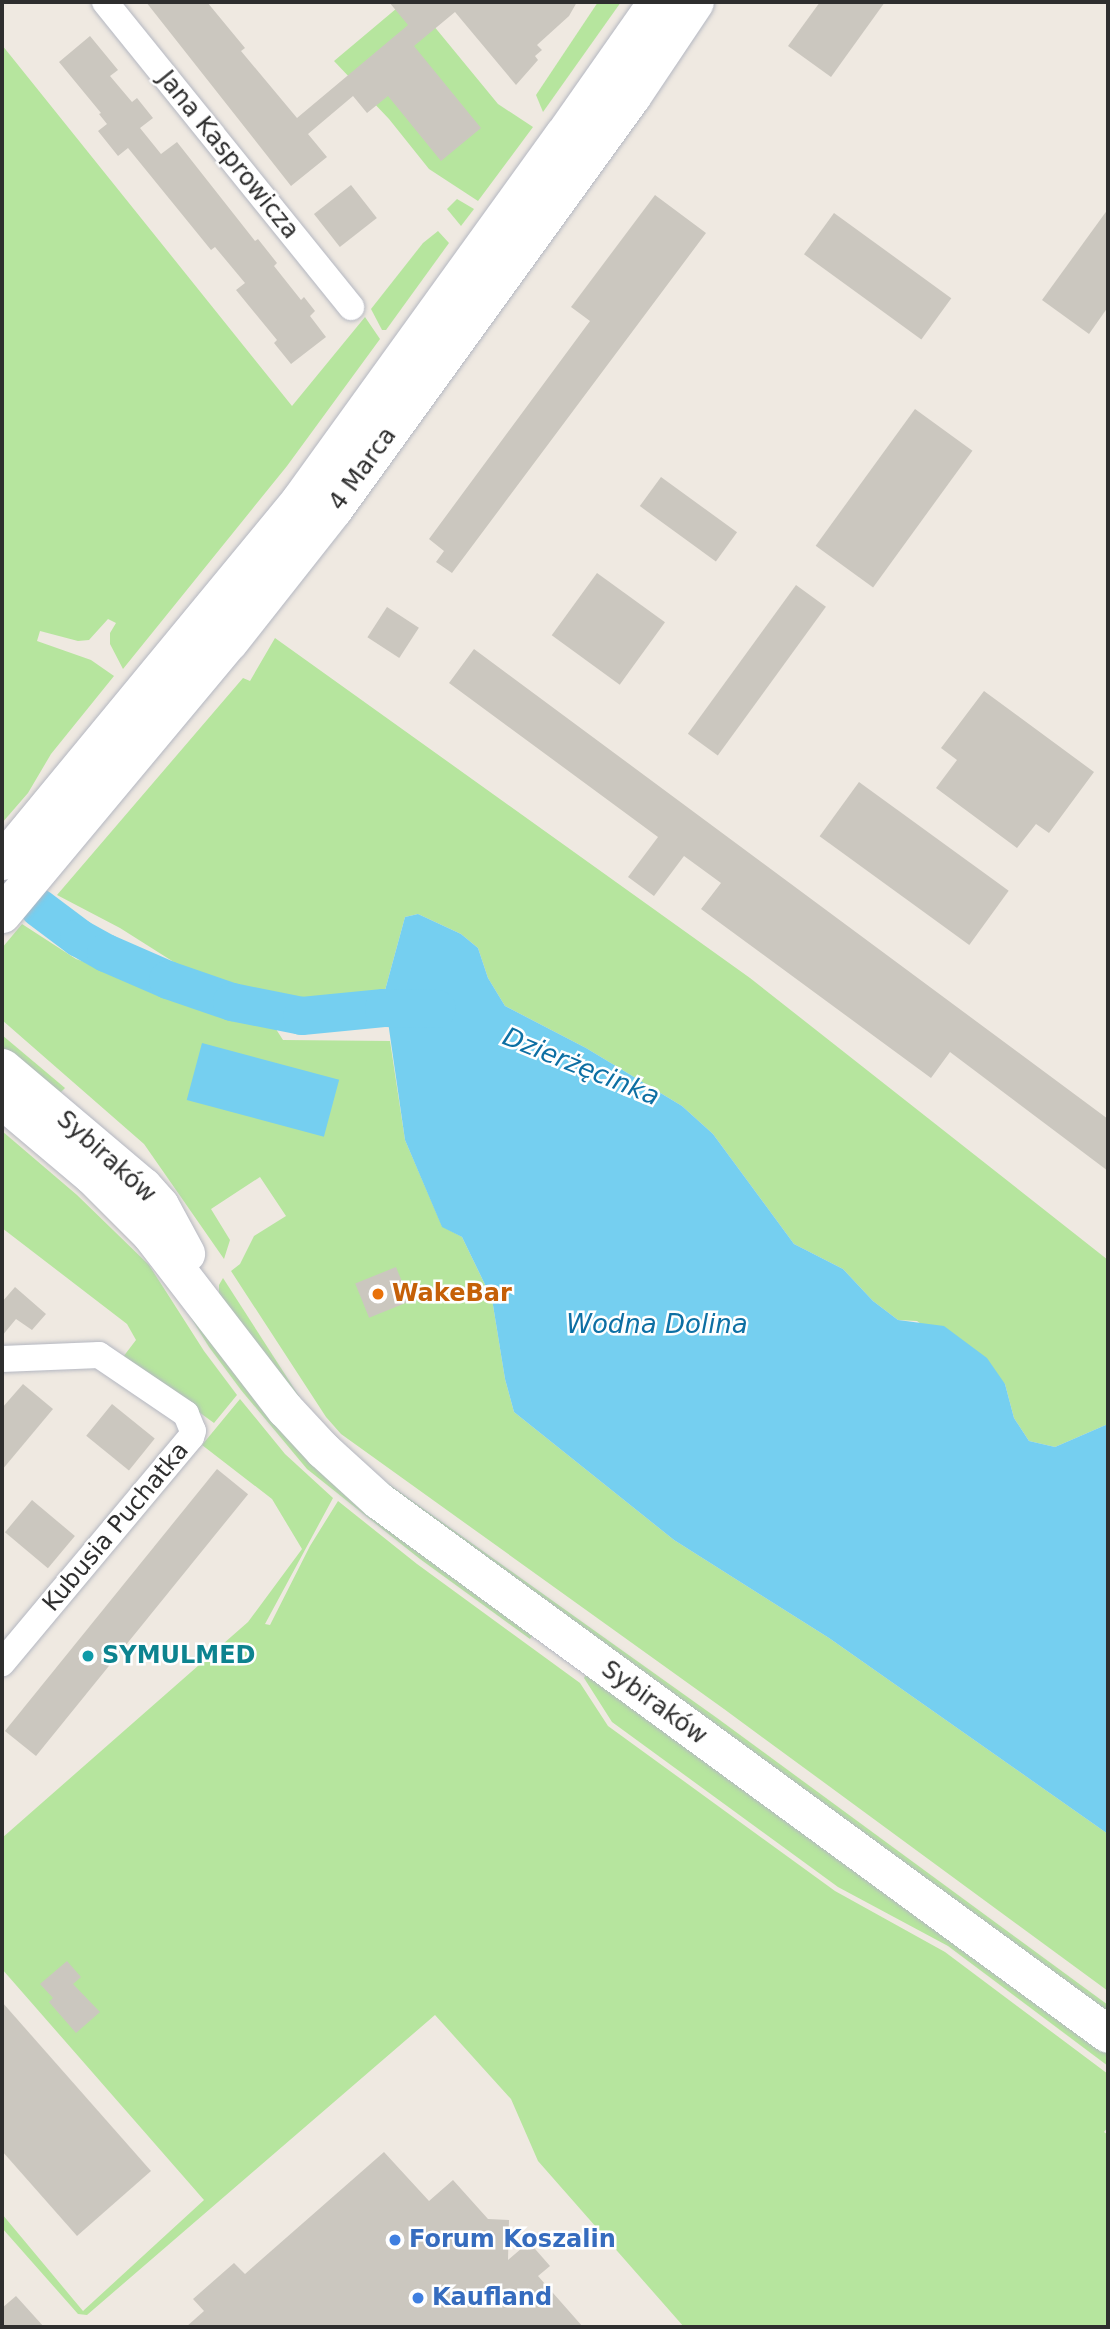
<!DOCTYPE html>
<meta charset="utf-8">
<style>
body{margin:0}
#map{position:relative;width:1110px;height:2329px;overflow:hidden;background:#efe9e1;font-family:"DejaVu Sans",sans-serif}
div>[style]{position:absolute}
.green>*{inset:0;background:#b6e59e}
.water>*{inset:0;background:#75cff0;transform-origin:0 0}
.river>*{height:38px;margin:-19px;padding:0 19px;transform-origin:19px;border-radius:19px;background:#75cff0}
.building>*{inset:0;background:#cbc7bf;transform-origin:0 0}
.roads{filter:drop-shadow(0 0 2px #b4b7c1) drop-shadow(0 0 2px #b4b7c1)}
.street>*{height:26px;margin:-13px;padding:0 13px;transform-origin:13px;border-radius:13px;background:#fff}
.secondary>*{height:37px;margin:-18.5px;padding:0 18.5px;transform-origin:18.5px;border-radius:18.5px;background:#fff}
.dots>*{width:19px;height:19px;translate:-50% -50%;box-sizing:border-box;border:4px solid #fff;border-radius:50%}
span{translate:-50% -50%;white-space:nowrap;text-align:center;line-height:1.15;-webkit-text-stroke:5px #fff;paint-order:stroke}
.street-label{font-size:24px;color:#2e2e2e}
.food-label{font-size:24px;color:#c56008;font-weight:700}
.left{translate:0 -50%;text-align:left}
.culture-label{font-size:24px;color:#0d838f;font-weight:700}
.shop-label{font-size:24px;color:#366cbe;font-weight:700}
.water-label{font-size:26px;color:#0d6fa3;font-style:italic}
.frame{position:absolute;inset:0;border:4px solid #2e2e2e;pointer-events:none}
</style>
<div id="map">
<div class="green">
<div style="clip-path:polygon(598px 2px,621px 2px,543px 112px,536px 95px)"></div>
<div style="clip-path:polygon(403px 3px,433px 25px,498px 104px,533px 127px,478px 201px,429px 169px,389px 119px,334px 61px)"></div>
<div style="clip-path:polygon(2px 45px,292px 406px,365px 317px,380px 339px,287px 466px,123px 669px,110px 644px,110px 633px,116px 623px,108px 619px,89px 640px,78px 641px,40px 631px,37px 641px,91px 660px,114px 676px,51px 754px,28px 793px,2px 823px)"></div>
<div style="clip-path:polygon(457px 199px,474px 209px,461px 226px,447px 209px)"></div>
<div style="clip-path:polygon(438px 231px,449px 243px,386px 330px,382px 330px,371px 309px,423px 243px)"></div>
<div style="clip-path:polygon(275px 638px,750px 978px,1108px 1260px,1108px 1424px,1055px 1447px,1029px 1441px,1014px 1418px,1005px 1384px,917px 1321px,898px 1320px,873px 1301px,843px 1269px,794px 1244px,713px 1134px,682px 1106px,586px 1048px,505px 1006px,488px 978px,478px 948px,461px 934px,418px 914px,405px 917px,384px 994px,306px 1001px,199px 978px,120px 928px,57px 895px,243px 678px,250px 681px)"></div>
<div style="clip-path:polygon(22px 924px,76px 959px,274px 1026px,283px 1040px,390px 1041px,405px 1140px,442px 1226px,462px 1237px,492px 1299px,505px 1379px,514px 1412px,674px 1540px,829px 1638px,1108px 1834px,1108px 1991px,724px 1709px,341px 1434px,326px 1417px,231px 1271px,240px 1264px,254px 1236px,286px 1216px,260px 1177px,211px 1209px,230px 1240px,224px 1259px,144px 1144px,2px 1020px,2px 948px)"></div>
<div style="clip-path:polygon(2px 1035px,65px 1088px,56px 1097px,2px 1051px)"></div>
<div style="clip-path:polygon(2px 1131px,77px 1195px,149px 1265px,204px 1351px,237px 1395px,214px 1423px,123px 1357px,136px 1340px,127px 1324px,2px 1228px)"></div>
<div style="clip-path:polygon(223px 1278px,317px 1424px,219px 1295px,219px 1285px)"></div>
<div style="clip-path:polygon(170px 1284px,246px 1378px,535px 1631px,530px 1639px,420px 1559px,307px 1469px,241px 1390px,209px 1347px)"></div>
<div style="clip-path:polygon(240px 1399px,285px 1454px,333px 1498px,265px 1624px,270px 1625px,310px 1546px,338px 1501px,417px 1564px,580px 1683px,608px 1726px,835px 1891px,945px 1952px,1108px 2074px,1108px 2127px,1104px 2132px,1108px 2135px,1108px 2327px,684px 2327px,538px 2161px,511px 2099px,435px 2015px,87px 2315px,78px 2314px,2px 2228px,2px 2214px,83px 2311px,204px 2200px,2px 1969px,2px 1838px,248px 1622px,302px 1549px,272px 1499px,202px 1445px)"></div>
<div style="clip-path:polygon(355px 1460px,717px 1718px,1108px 2005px,1108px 2019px,461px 1547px)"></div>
<div style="clip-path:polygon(589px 1670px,1108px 2049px,1108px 2066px,948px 1946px,838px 1887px,612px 1722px,584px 1678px)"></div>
</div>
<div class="water">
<div style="clip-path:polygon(418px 914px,461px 934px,478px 948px,488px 978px,505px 1006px,586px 1048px,682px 1106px,713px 1134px,794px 1244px,843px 1269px,873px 1301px,898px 1320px,944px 1326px,987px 1358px,1005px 1384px,1014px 1418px,1029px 1441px,1055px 1447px,1108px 1424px,1108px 1834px,829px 1638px,674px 1540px,514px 1412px,505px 1379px,492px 1299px,462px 1237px,442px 1227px,405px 1140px,384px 994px,405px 917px)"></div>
<div style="left:202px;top:1043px;width:142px;height:59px;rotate:15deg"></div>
</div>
<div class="river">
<div style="left:39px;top:908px;width:50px;rotate:36.9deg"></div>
<div style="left:79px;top:938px;width:31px;rotate:29deg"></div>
<div style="left:106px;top:953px;width:68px;rotate:23.5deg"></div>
<div style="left:168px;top:980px;width:68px;rotate:19deg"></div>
<div style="left:232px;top:1002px;width:71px;rotate:11.3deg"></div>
<div style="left:302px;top:1016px;width:82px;rotate:-5.6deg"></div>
<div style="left:384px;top:1008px;width:53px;rotate:1.1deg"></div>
</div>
<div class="building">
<div style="clip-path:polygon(146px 2px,207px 2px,245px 48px,241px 51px,297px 118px,408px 25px,389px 2px,577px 2px,569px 16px,537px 45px,542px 50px,535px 56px,538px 60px,516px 85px,455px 12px,414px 46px,481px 128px,441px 161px,388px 96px,367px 113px,353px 96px,308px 134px,327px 157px,291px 186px)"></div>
<div style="clip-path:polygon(820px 2px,885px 2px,831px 77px,788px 46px)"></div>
<div style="clip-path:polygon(90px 36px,118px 70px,110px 76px,132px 102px,137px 98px,153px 118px,140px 128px,161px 154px,177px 142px,255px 241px,258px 239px,277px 263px,274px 266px,301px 300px,304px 297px,315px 311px,310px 316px,326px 337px,291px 364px,274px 343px,277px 340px,236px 290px,245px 283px,215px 247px,211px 250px,128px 148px,118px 156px,98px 131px,107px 124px,99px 114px,101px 113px,59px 62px)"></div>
<div style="left:351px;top:185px;width:42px;height:47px;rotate:52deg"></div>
<div style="clip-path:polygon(655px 195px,706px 233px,452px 573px,436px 562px,444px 551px,429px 539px,590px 321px,571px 307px)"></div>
<div style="clip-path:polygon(1108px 209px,1108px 307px,1089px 334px,1042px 300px)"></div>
<div style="left:834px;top:213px;width:145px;height:51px;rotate:36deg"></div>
<div style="left:915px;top:409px;width:71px;height:169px;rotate:36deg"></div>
<div style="left:661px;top:477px;width:94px;height:36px;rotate:36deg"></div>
<div style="left:597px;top:573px;width:84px;height:77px;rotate:36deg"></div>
<div style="left:796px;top:585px;width:37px;height:184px;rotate:36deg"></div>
<div style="left:387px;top:607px;width:38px;height:36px;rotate:33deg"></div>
<div style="clip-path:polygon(474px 649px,1108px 1119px,1108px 1171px,950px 1052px,931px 1078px,701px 909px,721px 883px,684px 856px,654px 896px,628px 877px,658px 837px,449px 683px)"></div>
<div style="clip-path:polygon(984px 691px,1094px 772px,1049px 833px,1036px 824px,1017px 848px,936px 788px,957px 760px,941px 748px)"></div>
<div style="left:859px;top:782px;width:185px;height:67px;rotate:36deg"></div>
<div style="left:396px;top:1267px;width:37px;height:44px;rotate:68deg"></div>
<div style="clip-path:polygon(15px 1287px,46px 1314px,32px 1330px,16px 1319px,2px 1336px,2px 1302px)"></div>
<div style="clip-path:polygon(23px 1384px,53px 1409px,2px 1470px,2px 1408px)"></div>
<div style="left:112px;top:1404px;width:55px;height:41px;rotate:39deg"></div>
<div style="left:217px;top:1469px;width:40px;height:337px;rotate:39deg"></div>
<div style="left:32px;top:1500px;width:56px;height:42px;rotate:40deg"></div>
<div style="clip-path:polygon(67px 1961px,81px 1977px,73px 1984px,100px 2012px,76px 2033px,49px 2002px,53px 1998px,40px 1984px)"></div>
<div style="clip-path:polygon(2px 2002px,151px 2171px,77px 2236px,2px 2151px)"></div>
<div style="clip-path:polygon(384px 2152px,429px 2201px,453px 2180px,488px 2219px,509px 2220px,508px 2260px,529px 2242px,550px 2266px,538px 2276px,583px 2327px,186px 2327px,204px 2311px,193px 2299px,234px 2263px,245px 2274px)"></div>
<div style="clip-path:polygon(16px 2296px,44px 2327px,2px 2327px,2px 2308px)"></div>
</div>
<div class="roads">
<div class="street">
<div style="left:105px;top:2px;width:392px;rotate:51.1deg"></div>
<div style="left:2px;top:1359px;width:97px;rotate:-2.4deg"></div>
<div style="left:99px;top:1355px;width:105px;rotate:34.1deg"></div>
<div style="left:186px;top:1414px;width:18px;rotate:68deg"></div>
<div style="left:193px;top:1431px;width:6px;rotate:108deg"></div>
<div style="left:191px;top:1437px;width:295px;rotate:129.9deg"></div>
</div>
<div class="secondary">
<div style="left:2px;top:861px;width:469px;rotate:-50.5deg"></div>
<div style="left:300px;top:499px;width:449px;rotate:-54.2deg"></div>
<div style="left:563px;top:135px;width:162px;rotate:-55deg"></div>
<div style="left:2px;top:914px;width:354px;rotate:-50.2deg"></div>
<div style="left:229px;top:642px;width:168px;rotate:-51.8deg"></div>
<div style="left:333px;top:510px;width:511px;rotate:-54.16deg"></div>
<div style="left:632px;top:96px;width:113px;rotate:-56.2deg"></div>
<div style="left:2px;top:1067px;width:185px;rotate:40.2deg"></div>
<div style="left:143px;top:1186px;width:25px;rotate:48deg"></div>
<div style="left:160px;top:1205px;width:55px;rotate:61.6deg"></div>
<div style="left:2px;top:1100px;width:118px;rotate:40.2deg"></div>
<div style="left:92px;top:1176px;width:82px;rotate:45deg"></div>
<div style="left:150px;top:1234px;width:221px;rotate:52.4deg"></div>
<div style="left:285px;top:1409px;width:56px;rotate:47.2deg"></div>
<div style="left:323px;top:1450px;width:74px;rotate:42.3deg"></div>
<div style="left:378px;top:1500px;width:904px;rotate:36.19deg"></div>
</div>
</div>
<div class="dots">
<div style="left:378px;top:1294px;background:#e8710a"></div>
<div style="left:88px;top:1656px;background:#0f9aa8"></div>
<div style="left:395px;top:2240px;background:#3f7fe0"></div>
<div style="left:418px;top:2298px;background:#3f7fe0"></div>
</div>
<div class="street-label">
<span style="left:228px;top:155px;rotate:51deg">Jana Kasprowicza</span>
<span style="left:363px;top:469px;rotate:-54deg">4 Marca</span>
<span style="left:106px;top:1157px;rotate:42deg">Sybiraków</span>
<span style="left:116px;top:1527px;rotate:-50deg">Kubusia Puchatka</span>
<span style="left:654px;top:1703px;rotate:36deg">Sybiraków</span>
</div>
<div class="food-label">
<span class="left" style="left:392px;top:1294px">WakeBar</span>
</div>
<div class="culture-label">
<span class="left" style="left:102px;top:1656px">SYMULMED</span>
</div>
<div class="shop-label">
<span class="left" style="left:409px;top:2240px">Forum Koszalin</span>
<span class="left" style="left:432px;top:2298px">Kaufland</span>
</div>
<div class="water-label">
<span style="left:581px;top:1067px;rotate:22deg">Dzierżęcinka</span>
<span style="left:657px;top:1325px">Wodna Dolina</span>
</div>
<div class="frame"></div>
</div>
